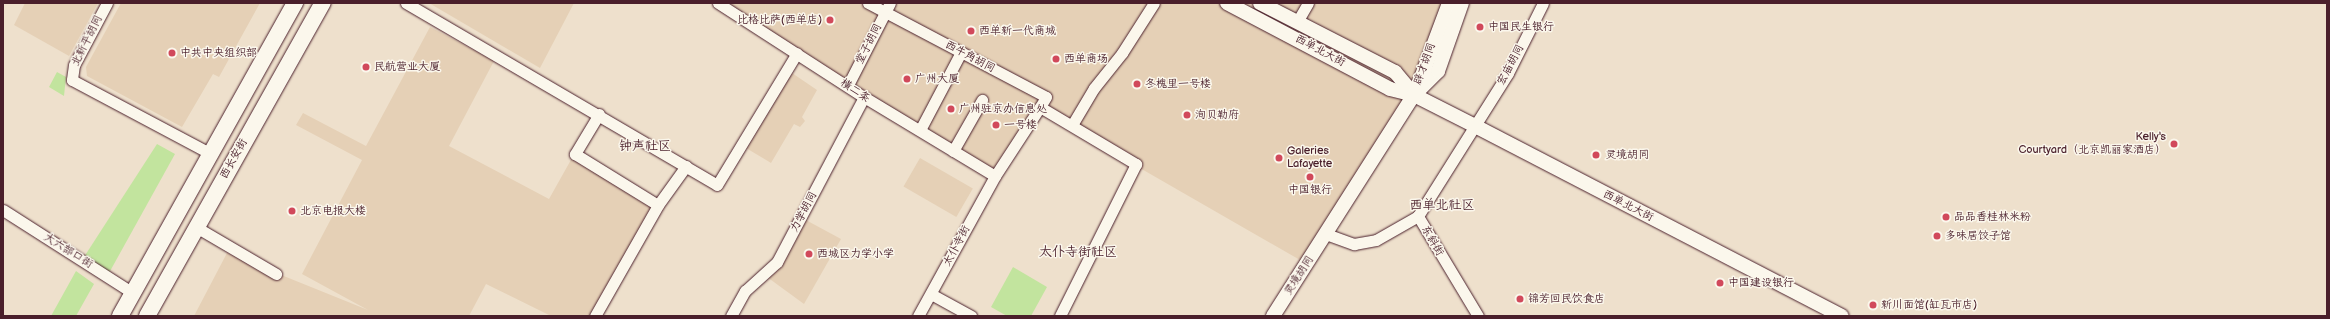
<!DOCTYPE html>
<meta charset="utf-8">
<style>
body{margin:0}
#map{position:relative;width:2330px;height:319px;overflow:hidden;background:#eee0cc;font-family:"Balsamiq Sans","LXGW WenKai TC",sans-serif}
div>[style]{position:absolute}
.built>*{inset:0;background:#e5d0b6;transform-origin:0 0}
.green>*{inset:0;background:#c2e49e}
.roads{filter:drop-shadow(0 0 1px #4a1f2b) drop-shadow(0 0 1px #4a1f2b)}
.minor>*{height:11px;margin:-5.5px;padding:0 5.5px;transform-origin:5.5px;border-radius:5.5px;background:#fbf7ec}
.major>*{height:14px;margin:-7px;padding:0 7px;transform-origin:7px;border-radius:7px;background:#fbf7ec}
.highway>*{height:16px;margin:-8px;padding:0 8px;transform-origin:8px;border-radius:8px;background:#fbf7ec}
.dots>*{width:11px;height:11px;translate:-50% -50%;box-sizing:border-box;border:2px solid #fbf7ec;border-radius:50%}
span{translate:-50% -50%;white-space:nowrap;text-align:center;line-height:1.15;-webkit-text-stroke:3px #fbf7ec;paint-order:stroke}
.poi-label{font-size:11px;color:#4a1f2b}
.right{translate:-100% -50%;text-align:right}
.left{translate:0 -50%;text-align:left}
.street-label{font-size:11px;color:#4a1f2b}
.quarter-label{font-size:13px;color:#4a1f2b}
.frame{position:absolute;inset:0;border:4px solid #4a1f2b;pointer-events:none}
</style>
<div id="map">
<div class="built">
<div style="clip-path:polygon(25px 3px,98px 3px,69px 56px,14px 25px)"></div>
<div style="clip-path:polygon(121px 3px,260px 3px,219px 77px,213px 74px,182px 127px,87px 76px,86px 67px)"></div>
<div style="clip-path:polygon(429px 3px,574px 3px,540px 68px)"></div>
<div style="clip-path:polygon(718px 3px,1448px 3px,1416px 87px,1307px 264px,1039px 110px,991px 174px)"></div>
<div style="clip-path:polygon(430px 27px,494px 61px,449px 146px,549px 199px,572px 158px,657px 206px,591px 316px,551px 316px,486px 284px,469px 316px,194px 316px,227px 253px,368px 310px,302px 274px,362px 160px,296px 125px,303px 113px,366px 146px)"></div>
<div style="clip-path:polygon(792px 73px,817px 90px,802px 117px,805px 121px,800px 127px,794px 124px,771px 163px,746px 148px)"></div>
<div style="left:920px;top:158px;width:61px;height:33px;rotate:30deg"></div>
<div style="clip-path:polygon(804px 219px,841px 239px,804px 304px,767px 277px)"></div>
</div>
<div class="green">
<div style="clip-path:polygon(57px 72px,66px 77px,64px 96px,49px 87px)"></div>
<div style="clip-path:polygon(157px 144px,175px 154px,109px 273px,84px 257px)"></div>
<div style="clip-path:polygon(1013px 267px,1047px 287px,1031px 316px,1007px 316px,991px 307px)"></div>
<div style="clip-path:polygon(76px 271px,94px 284px,76px 316px,51px 316px)"></div>
</div>
<div class="roads">
<div class="minor">
<div style="left:107px;top:3px;width:70px;rotate:118deg"></div>
<div style="left:74px;top:65px;width:15px;rotate:98deg"></div>
<div style="left:72px;top:80px;width:157px;rotate:28deg"></div>
<div style="left:406px;top:3px;width:360px;rotate:30.3deg"></div>
<div style="left:717px;top:185px;width:154px;rotate:-58.8deg"></div>
<div style="left:718px;top:3px;width:174px;rotate:32.8deg"></div>
<div style="left:864px;top:97px;width:153px;rotate:31.1deg"></div>
<div style="left:868px;top:3px;width:201px;rotate:27.8deg"></div>
<div style="left:1046px;top:97px;width:12px;rotate:121deg"></div>
<div style="left:1297px;top:22px;width:22px;rotate:-60deg"></div>
<div style="left:848px;top:85px;width:92px;rotate:-62.9deg"></div>
<div style="left:599px;top:114px;width:47px;rotate:121deg"></div>
<div style="left:575px;top:154px;width:97px;rotate:31.6deg"></div>
<div style="left:1072px;top:125px;width:43px;rotate:-59.3deg"></div>
<div style="left:1094px;top:88px;width:45px;rotate:-51.3deg"></div>
<div style="left:1122px;top:53px;width:59px;rotate:-57.4deg"></div>
<div style="left:920px;top:130px;width:86px;rotate:-62.2deg"></div>
<div style="left:953px;top:151px;width:59px;rotate:-60.4deg"></div>
<div style="left:3px;top:210px;width:154px;rotate:32.6deg"></div>
<div style="left:196px;top:227px;width:93px;rotate:30.4deg"></div>
<div style="left:1326px;top:234px;width:30px;rotate:20deg"></div>
<div style="left:1354px;top:244px;width:22px;rotate:-10deg"></div>
<div style="left:1376px;top:240px;width:48px;rotate:-29.7deg"></div>
<div style="left:931px;top:294px;width:46px;rotate:28.8deg"></div>
<div style="left:595px;top:316px;width:128px;rotate:-60.4deg"></div>
<div style="left:658px;top:205px;width:48px;rotate:-54.3deg"></div>
<div style="left:731px;top:316px;width:29px;rotate:-61deg"></div>
<div style="left:745px;top:291px;width:43px;rotate:-42.2deg"></div>
<div style="left:777px;top:262px;width:187px;rotate:-62.2deg"></div>
<div style="left:918px;top:316px;width:160px;rotate:-61.2deg"></div>
<div style="left:995px;top:176px;width:82px;rotate:-56.9deg"></div>
<div style="left:1040px;top:107px;width:112px;rotate:30.7deg"></div>
<div style="left:1136px;top:164px;width:170px;rotate:116.6deg"></div>
<div style="left:1478px;top:316px;width:117px;rotate:-121deg"></div>
<div style="left:1418px;top:216px;width:169px;rotate:-57.8deg"></div>
<div style="left:1508px;top:73px;width:78px;rotate:-63.4deg"></div>
</div>
<div class="major">
<div style="left:1227px;top:3px;width:184px;rotate:27.8deg"></div>
<div style="left:1390px;top:89px;width:25px;rotate:14deg"></div>
<div style="left:1414px;top:95px;width:68px;rotate:26.9deg"></div>
<div style="left:1475px;top:126px;width:413px;rotate:27.4deg"></div>
<div style="left:1260px;top:3px;width:152px;rotate:27.1deg"></div>
<div style="left:1395px;top:72px;width:30px;rotate:50deg"></div>
<div style="left:1415px;top:94px;width:97px;rotate:-69.5deg"></div>
<div style="left:1273px;top:316px;width:262px;rotate:-57.5deg"></div>
<div style="left:1414px;top:95px;width:34px;rotate:-45deg"></div>
<div style="left:1438px;top:71px;width:72px;rotate:-70.6deg"></div>
</div>
<div class="highway">
<div style="left:120px;top:316px;width:359px;rotate:-60.8deg"></div>
<div style="left:147px;top:316px;width:359px;rotate:-60.7deg"></div>
</div>
</div>
<div class="dots">
<div style="left:830px;top:20px;background:#d1495b"></div>
<div style="left:1480px;top:27px;background:#d1495b"></div>
<div style="left:971px;top:31px;background:#d1495b"></div>
<div style="left:172px;top:53px;background:#d1495b"></div>
<div style="left:1056px;top:59px;background:#d1495b"></div>
<div style="left:366px;top:67px;background:#d1495b"></div>
<div style="left:907px;top:79px;background:#d1495b"></div>
<div style="left:1137px;top:84px;background:#d1495b"></div>
<div style="left:951px;top:109px;background:#d1495b"></div>
<div style="left:1187px;top:115px;background:#d1495b"></div>
<div style="left:996px;top:125px;background:#d1495b"></div>
<div style="left:2174px;top:144px;background:#d1495b"></div>
<div style="left:1596px;top:155px;background:#d1495b"></div>
<div style="left:1279px;top:158px;background:#d1495b"></div>
<div style="left:1310px;top:177px;background:#d1495b"></div>
<div style="left:292px;top:211px;background:#d1495b"></div>
<div style="left:1946px;top:217px;background:#d1495b"></div>
<div style="left:1937px;top:236px;background:#d1495b"></div>
<div style="left:809px;top:254px;background:#d1495b"></div>
<div style="left:1720px;top:283px;background:#d1495b"></div>
<div style="left:1520px;top:299px;background:#d1495b"></div>
<div style="left:1873px;top:305px;background:#d1495b"></div>
</div>
<div class="poi-label">
<span class="right" style="left:822px;top:20px">比格比萨(西单店)</span>
<span class="left" style="left:1488px;top:27px">中国民生银行</span>
<span class="left" style="left:979px;top:31px">西单新一代商城</span>
<span class="left" style="left:180px;top:53px">中共中央组织部</span>
<span class="left" style="left:1064px;top:59px">西单商场</span>
<span class="left" style="left:374px;top:67px">民航营业大厦</span>
<span class="left" style="left:915px;top:79px">广州大厦</span>
<span class="left" style="left:1145px;top:84px">冬槐里一号楼</span>
<span class="left" style="left:959px;top:109px">广州驻京办信息处</span>
<span class="left" style="left:1195px;top:115px">洵贝勒府</span>
<span class="left" style="left:1004px;top:125px">一号楼</span>
<span class="right" style="left:2166px;top:144px">Kelly's<br>Courtyard（北京凯丽家酒店）</span>
<span class="left" style="left:1287px;top:158px">Galeries<br>Lafayette</span>
<span class="left" style="left:1605px;top:155px">灵境胡同</span>
<span style="left:1310px;top:190px">中国银行</span>
<span class="left" style="left:300px;top:211px">北京电报大楼</span>
<span class="left" style="left:1954px;top:217px">品品香桂林米粉</span>
<span class="left" style="left:1945px;top:236px">多味居饺子馆</span>
<span class="left" style="left:817px;top:254px">西城区力学小学</span>
<span class="left" style="left:1728px;top:283px">中国建设银行</span>
<span class="left" style="left:1528px;top:299px">锦芳回民饮食店</span>
<span class="left" style="left:1881px;top:305px">新川面馆(缸瓦市店)</span>
</div>
<div class="street-label">
<span style="left:87px;top:41px;rotate:-63deg">北新平胡同</span>
<span style="left:869px;top:44px;rotate:-63deg">堂子胡同</span>
<span style="left:1320px;top:51px;rotate:28deg">西单北大街</span>
<span style="left:970px;top:57px;rotate:28deg">西牛角胡同</span>
<span style="left:1425px;top:64px;rotate:-70deg">辟才胡同</span>
<span style="left:1511px;top:65px;rotate:-62deg">宏庙胡同</span>
<span style="left:855px;top:91px;rotate:34deg">横二条</span>
<span style="left:234px;top:159px;rotate:-61deg">西长安街</span>
<span style="left:1628px;top:206px;rotate:27deg">西单北大街</span>
<span style="left:804px;top:212px;rotate:-62deg">力学胡同</span>
<span style="left:1432px;top:241px;rotate:60deg">东斜街</span>
<span style="left:957px;top:246px;rotate:-62deg">太仆寺街</span>
<span style="left:68px;top:251px;rotate:32deg">大六部口街</span>
<span style="left:1299px;top:276px;rotate:-57deg">灵境胡同</span>
</div>
<div class="quarter-label">
<span style="left:645px;top:146px">钟声社区</span>
<span style="left:1442px;top:205px">西单北社区</span>
<span style="left:1078px;top:252px">太仆寺街社区</span>
</div>
<div class="frame"></div>
</div>
